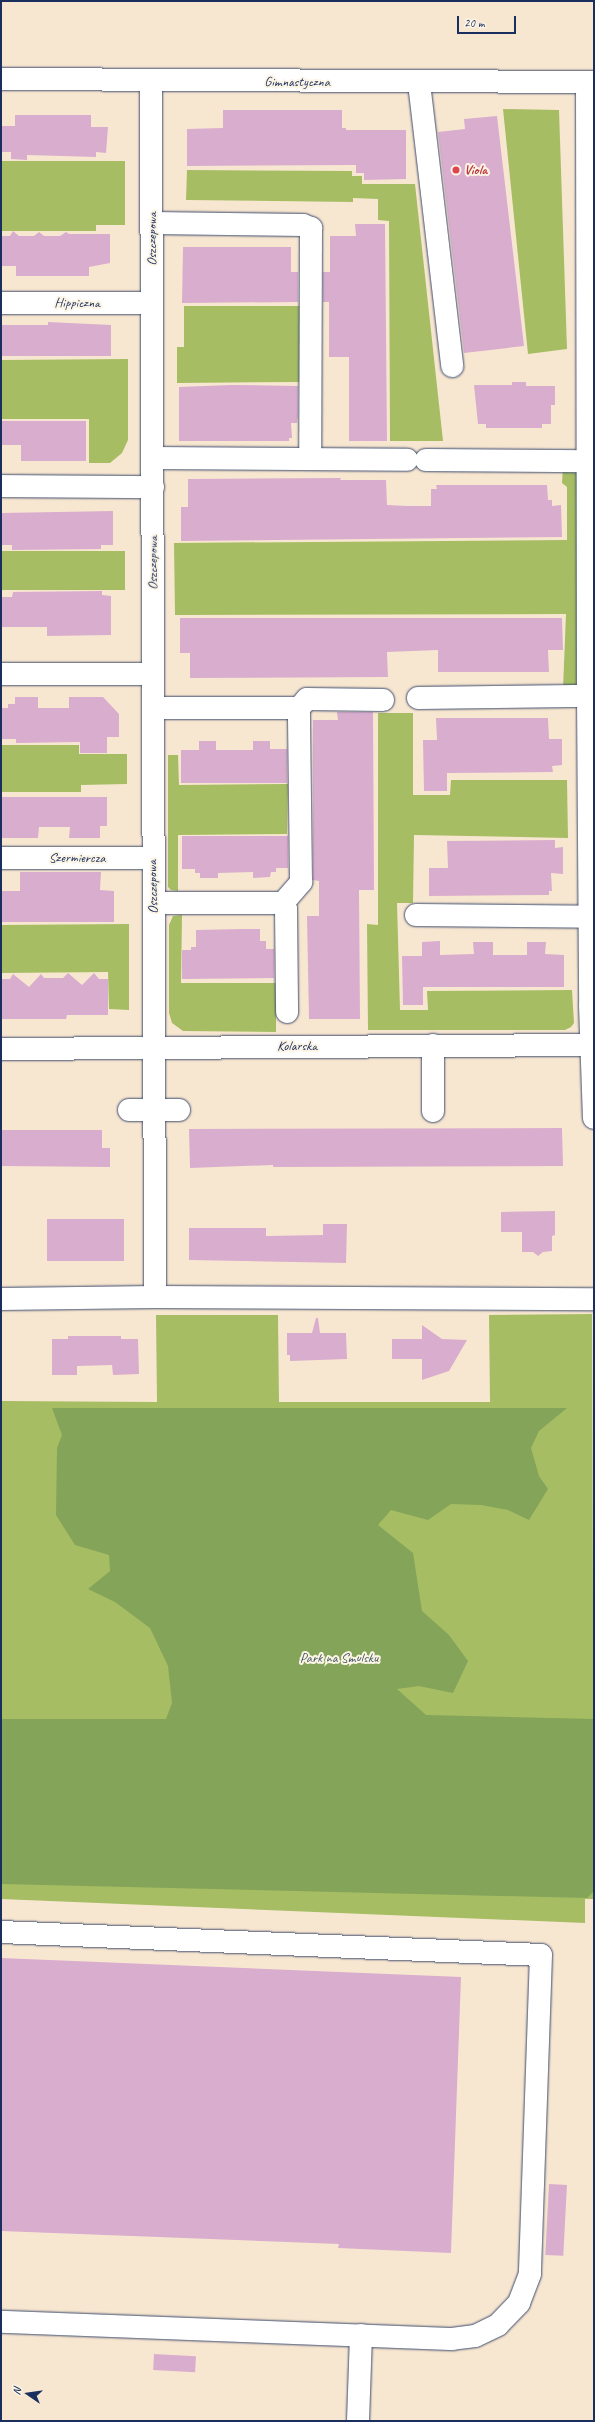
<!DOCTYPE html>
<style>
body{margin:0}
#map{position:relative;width:595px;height:2422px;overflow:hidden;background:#f8e7d0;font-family:Caveat,sans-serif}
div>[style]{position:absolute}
.green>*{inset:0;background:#a6bd63;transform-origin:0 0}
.forest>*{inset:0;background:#84a459}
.building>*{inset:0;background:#d9adce;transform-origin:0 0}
.roads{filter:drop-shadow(0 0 1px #3c4b6f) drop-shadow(0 0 1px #3c4b6f)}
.minor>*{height:22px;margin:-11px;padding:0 11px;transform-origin:11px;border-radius:11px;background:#fff}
.dots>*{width:11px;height:11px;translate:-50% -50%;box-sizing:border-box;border:2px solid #fcf5e5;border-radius:50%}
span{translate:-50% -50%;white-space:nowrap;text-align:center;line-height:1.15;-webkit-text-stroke:4px #fcf5e5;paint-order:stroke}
.street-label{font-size:14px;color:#1b2f5e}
.health-label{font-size:14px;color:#be3a42;font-weight:700}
.left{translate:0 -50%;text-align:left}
.park-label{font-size:14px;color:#455a60}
.frame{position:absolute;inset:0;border:2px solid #1b2f5e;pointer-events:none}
.north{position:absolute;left:8px;top:2374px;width:40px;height:40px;-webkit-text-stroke:3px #fcf5e5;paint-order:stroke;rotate:283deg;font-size:11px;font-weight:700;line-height:16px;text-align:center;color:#1b2f5e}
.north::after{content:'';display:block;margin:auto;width:14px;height:18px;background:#1b2f5e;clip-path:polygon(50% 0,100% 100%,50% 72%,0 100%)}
.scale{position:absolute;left:457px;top:16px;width:59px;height:18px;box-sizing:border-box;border:2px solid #1b2f5e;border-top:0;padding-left:5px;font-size:12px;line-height:14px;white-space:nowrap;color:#1b2f5e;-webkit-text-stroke:3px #fcf5e5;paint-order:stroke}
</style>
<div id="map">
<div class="green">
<div style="clip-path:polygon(503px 109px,559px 110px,567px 349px,528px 354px)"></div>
<div style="clip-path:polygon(1px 161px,125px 161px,125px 225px,96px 225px,96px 231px,1px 231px)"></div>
<div style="clip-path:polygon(187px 170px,352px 171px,352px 176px,362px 176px,362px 184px,415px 184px,443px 441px,390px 441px,389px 221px,378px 220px,378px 199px,353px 198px,353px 202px,186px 200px)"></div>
<div style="clip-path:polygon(184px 306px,300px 306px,300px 382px,177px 383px,177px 347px,184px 347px)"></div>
<div style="clip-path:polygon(128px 359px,128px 440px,122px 453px,110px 463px,89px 463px,89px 419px,1px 419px,1px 360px)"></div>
<div style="clip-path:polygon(563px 467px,576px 471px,579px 477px,580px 682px,574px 687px,563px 689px,566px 614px,175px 615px,174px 543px,567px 540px,567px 487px,562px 483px)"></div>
<div style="left:125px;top:551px;width:39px;height:124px;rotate:90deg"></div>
<div style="clip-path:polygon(378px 713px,413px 713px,413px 795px,450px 795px,451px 780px,567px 780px,568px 838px,414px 835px,413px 903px,397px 903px,400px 1010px,428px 1010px,427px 991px,572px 990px,574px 1023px,571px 1027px,565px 1030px,368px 1030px,367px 924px,378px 925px)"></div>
<div style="clip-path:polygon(1px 745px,79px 745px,79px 754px,127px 754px,127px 784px,81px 785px,81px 792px,1px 792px)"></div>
<div style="clip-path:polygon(168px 755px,178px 755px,179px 785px,288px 784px,287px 834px,178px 835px,178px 891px,171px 890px,168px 887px)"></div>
<div style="clip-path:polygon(182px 915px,181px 983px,276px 983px,276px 1032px,183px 1031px,172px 1023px,169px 1013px,169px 925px,173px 916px)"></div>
<div style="clip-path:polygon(129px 924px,129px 1010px,109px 1009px,108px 972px,1px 973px,1px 925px)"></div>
<div style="clip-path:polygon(592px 1314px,594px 1899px,585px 1899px,585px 1923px,1px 1899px,1px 1401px,157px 1402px,156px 1315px,278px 1315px,279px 1402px,490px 1402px,489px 1315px)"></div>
</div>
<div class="forest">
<div style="clip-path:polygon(52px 1408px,567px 1408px,539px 1431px,531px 1448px,539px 1476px,548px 1489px,529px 1520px,508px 1510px,481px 1505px,451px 1504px,428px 1520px,391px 1510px,378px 1525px,413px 1553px,422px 1611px,449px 1635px,468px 1661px,453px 1693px,419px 1686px,397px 1689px,426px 1715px,594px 1719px,594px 1891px,587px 1898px,1px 1884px,1px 1719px,166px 1719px,172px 1703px,168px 1666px,150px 1628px,115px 1602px,88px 1589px,110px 1571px,109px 1555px,75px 1545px,56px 1515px,57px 1448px,62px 1435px)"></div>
</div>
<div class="building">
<div style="clip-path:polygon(223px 110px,342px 110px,342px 128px,346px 128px,346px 130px,406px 130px,406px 179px,364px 180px,364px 173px,356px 173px,356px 165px,187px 166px,187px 129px,223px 128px)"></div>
<div style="clip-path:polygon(15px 115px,91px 115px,91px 127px,108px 127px,106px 153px,96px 152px,96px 157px,27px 155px,27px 160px,11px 159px,11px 152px,1px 152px,1px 126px,15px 126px)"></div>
<div style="clip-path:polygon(497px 116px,524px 346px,464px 353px,438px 132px,465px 129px,464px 119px)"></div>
<div style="clip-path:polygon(355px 224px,385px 224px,387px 441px,349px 441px,349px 357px,329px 357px,329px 302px,323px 302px,323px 272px,330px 272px,330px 236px,356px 236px)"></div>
<div style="clip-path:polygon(13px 231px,19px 236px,34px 236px,39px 232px,44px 236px,60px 236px,66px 232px,69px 234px,110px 234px,110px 263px,89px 267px,89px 276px,16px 276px,16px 266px,1px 266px,1px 236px,10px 236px)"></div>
<div style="clip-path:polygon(183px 247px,291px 247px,291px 272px,298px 272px,298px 302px,182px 303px)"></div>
<div style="clip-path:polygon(48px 322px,111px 325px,111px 356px,1px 356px,1px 325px,48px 325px)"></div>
<div style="clip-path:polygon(512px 382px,526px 382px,526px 386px,555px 386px,555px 405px,551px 405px,551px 424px,542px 424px,542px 428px,486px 428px,486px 424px,478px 424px,474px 385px,512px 385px)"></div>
<div style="clip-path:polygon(231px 385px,298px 386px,298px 416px,297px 423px,291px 423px,292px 438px,289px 438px,289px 441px,179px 441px,179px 387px)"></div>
<div style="clip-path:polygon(1px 421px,86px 421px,86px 461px,21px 461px,21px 445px,1px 445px)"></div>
<div style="clip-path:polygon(341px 478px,340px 480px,386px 480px,387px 505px,407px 506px,431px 506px,431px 489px,437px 489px,436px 485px,547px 485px,548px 500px,552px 500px,552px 506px,561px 505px,562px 537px,181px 541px,181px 507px,188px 507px,188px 479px)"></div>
<div style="clip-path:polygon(113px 511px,113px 545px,101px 545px,101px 549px,12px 550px,12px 545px,1px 545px,1px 513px)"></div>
<div style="clip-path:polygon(102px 591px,102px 595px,111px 596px,111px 635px,47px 636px,47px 627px,1px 627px,1px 597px,12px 597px,13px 592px)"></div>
<div style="clip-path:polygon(180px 618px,562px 618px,563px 650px,548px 650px,549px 672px,438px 672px,438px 650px,387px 652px,388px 677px,190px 678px,190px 653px,180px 653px)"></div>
<div style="clip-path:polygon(15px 697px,38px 697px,38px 708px,69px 708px,69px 697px,103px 697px,119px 714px,119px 737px,107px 737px,107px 753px,80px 753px,80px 742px,16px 743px,16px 739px,1px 739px,1px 708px,8px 708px,8px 704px,15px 704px)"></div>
<div style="clip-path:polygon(337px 712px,373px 712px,374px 890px,359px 890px,360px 1019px,309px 1019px,307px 916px,319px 916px,319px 881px,313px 880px,313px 720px,338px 720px)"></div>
<div style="clip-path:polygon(436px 718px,548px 718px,549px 739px,562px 739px,562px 765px,552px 766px,553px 772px,447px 773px,447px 791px,424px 791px,423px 740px,437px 740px)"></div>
<div style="clip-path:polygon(199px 741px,216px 741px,216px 750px,253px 750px,253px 741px,270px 741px,270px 749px,287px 749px,287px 783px,181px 783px,181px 750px,199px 750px)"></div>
<div style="clip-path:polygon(1px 797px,107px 797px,107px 826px,100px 826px,100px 838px,69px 838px,70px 827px,39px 827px,38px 838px,1px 838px)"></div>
<div style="clip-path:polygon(182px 836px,288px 836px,288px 868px,276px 868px,276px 872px,271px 872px,270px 877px,253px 878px,253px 872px,218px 873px,218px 878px,200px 878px,200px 873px,195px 873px,195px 869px,182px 869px)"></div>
<div style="clip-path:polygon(555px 840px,555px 848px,563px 847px,563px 874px,551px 873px,552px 891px,549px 891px,549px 895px,429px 896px,429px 868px,448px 868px,447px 841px)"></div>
<div style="clip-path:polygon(20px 872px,101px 872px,100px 890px,114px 891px,114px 922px,1px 922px,1px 891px,20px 891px)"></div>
<div style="clip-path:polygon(242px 929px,260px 929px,260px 941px,266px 941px,266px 949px,274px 949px,274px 978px,182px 979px,182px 950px,191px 950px,191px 947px,196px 947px,196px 930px)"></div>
<div style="clip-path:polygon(440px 941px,440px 955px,474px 954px,473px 942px,493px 942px,493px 955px,527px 955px,527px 942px,546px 942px,545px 954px,564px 955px,564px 987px,423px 987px,423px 1005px,403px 1005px,402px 956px,422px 956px,422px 942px)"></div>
<div style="clip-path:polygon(68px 973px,82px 985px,94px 973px,99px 979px,108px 979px,108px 1015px,67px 1015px,66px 1019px,1px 1019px,1px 979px,10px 979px,13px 974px,29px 987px,41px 974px,44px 978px,63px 978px)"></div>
<div style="clip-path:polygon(562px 1128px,563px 1166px,273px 1167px,273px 1165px,190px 1168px,189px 1129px)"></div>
<div style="clip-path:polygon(1px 1130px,102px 1130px,102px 1148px,110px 1148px,110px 1167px,1px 1166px)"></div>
<div style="clip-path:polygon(555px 1211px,555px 1235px,552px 1236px,552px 1251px,543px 1252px,538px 1256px,533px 1252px,522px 1252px,522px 1232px,501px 1232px,501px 1212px)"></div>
<div style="left:124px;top:1219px;width:42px;height:77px;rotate:90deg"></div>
<div style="clip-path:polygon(323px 1224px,347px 1224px,346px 1263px,189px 1260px,189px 1228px,266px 1228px,266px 1236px,323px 1235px)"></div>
<div style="clip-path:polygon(316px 1318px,318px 1318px,320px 1333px,346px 1333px,347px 1359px,290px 1361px,290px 1355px,287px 1355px,287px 1333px,312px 1333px)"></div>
<div style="clip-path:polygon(422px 1325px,442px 1339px,467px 1340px,449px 1371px,422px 1380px,422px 1359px,392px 1359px,392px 1339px,422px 1339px)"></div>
<div style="clip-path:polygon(68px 1336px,121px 1336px,121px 1339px,138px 1339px,139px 1374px,113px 1375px,112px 1365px,77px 1366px,77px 1375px,52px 1375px,52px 1339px,68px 1339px)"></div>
<div style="clip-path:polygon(1px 1958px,461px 1977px,451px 2253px,338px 2248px,339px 2244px,1px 2231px)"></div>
<div style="left:549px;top:2184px;width:18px;height:71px;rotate:3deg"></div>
<div style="left:154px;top:2354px;width:42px;height:16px;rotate:3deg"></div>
</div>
<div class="roads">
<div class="minor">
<div style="left:1px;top:79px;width:593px;rotate:0.29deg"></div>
<div style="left:151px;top:80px;width:1217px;rotate:89.81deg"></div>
<div style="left:155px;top:1297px;width:439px;rotate:0.3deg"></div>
<div style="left:587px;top:82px;width:614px;rotate:89.91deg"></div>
<div style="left:588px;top:696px;width:309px;rotate:89.6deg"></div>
<div style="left:590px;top:1005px;width:113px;rotate:88deg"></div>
<div style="left:419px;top:83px;width:285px;rotate:83.3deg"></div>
<div style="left:152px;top:223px;width:151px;rotate:0.8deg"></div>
<div style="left:303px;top:225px;width:9px;rotate:21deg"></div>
<div style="left:311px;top:228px;width:231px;rotate:90.2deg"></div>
<div style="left:1px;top:303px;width:151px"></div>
<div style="left:152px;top:458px;width:255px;rotate:0.4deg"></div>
<div style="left:426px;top:460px;width:163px;rotate:0.4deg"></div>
<div style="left:1px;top:486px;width:152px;rotate:0.4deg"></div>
<div style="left:1px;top:674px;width:152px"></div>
<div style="left:418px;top:698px;width:176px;rotate:-0.7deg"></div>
<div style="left:154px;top:708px;width:145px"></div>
<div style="left:299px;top:708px;width:12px;rotate:-48deg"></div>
<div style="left:307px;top:699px;width:76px;rotate:0.8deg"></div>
<div style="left:1px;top:858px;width:152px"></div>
<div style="left:154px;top:903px;width:129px"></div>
<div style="left:283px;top:903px;width:7px;rotate:63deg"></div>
<div style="left:286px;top:909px;width:103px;rotate:89.4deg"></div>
<div style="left:283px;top:903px;width:28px;rotate:-49deg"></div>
<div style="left:301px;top:882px;width:174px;rotate:-90.7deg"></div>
<div style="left:416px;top:915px;width:178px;rotate:0.6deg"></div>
<div style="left:1px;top:1049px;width:593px;rotate:-0.39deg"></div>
<div style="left:129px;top:1110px;width:50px"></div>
<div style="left:433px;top:1111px;width:66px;rotate:-90deg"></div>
<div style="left:1px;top:1299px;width:154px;rotate:-0.7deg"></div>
<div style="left:1px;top:1932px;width:540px;rotate:2.44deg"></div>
<div style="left:541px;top:1955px;width:319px;rotate:92deg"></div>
<div style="left:530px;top:2274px;width:31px;rotate:111deg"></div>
<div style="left:519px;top:2303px;width:30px;rotate:134deg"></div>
<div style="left:498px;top:2325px;width:25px;rotate:154deg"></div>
<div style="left:475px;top:2336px;width:23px;rotate:173deg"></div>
<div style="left:452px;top:2339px;width:451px;rotate:-177.8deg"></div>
<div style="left:358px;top:2421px;width:86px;rotate:-88deg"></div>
</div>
</div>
<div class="dots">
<div style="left:456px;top:170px;background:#e0444e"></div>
</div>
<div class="street-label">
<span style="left:297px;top:82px">Gimnastyczna</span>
<span style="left:152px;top:239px;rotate:-90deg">Oszczepowa</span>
<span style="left:77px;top:303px">Hippiczna</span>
<span style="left:153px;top:563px;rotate:-90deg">Oszczepowa</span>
<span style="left:77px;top:858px">Szermiercza</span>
<span style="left:153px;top:887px;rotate:-91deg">Oszczepowa</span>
<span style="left:297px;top:1046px">Kolarska</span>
</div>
<div class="health-label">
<span class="left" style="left:464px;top:170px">Viola</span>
</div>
<div class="park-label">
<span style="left:339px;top:1658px">Park na Smulsku</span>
</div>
<div class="frame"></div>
<div class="north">N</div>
<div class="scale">20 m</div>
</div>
